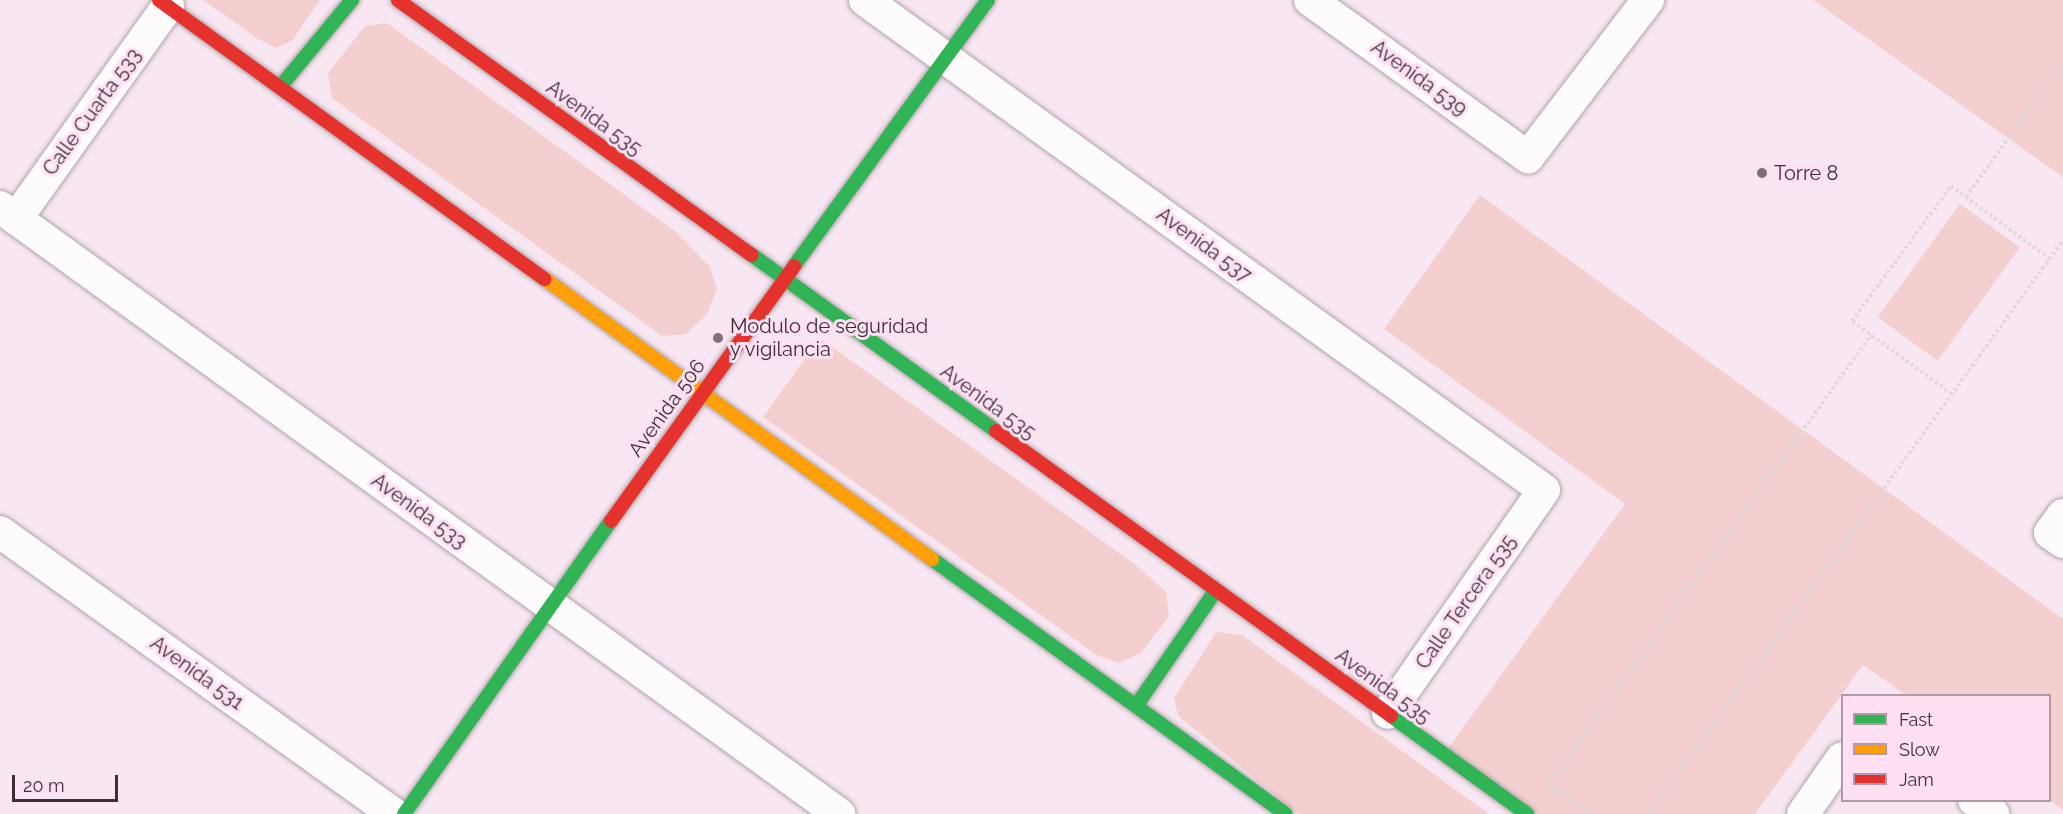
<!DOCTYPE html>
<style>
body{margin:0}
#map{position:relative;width:2063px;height:814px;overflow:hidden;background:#f8e7f2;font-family:Raleway,sans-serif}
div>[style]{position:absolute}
.green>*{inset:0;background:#f3d0cf;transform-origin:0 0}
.path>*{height:4px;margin-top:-2px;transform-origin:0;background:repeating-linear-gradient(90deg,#ded9dd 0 3px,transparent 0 6px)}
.roads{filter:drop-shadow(0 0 2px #afa3ab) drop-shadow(0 0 2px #afa3ab)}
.street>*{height:32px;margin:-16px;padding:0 16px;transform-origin:16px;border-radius:16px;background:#fefbfd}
.fast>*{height:14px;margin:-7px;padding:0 7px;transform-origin:7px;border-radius:7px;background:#30b455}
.slow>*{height:14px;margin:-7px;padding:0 7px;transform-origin:7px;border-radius:7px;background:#ff9f0a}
.jam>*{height:14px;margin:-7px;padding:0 7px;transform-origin:7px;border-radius:7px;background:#e5322d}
.dots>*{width:16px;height:16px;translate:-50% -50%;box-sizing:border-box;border:3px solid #ffe0f3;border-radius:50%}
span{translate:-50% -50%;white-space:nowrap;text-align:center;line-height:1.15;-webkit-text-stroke:6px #ffe0f3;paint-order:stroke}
.street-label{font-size:20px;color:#3b2f36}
.poi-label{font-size:20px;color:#3b2f36}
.left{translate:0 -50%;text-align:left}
.legend{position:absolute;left:1841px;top:694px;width:210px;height:108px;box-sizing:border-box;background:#ffe0f3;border:2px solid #b199a7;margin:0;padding:8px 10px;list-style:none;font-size:18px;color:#3b2f36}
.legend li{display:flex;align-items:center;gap:12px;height:30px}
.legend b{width:30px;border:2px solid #b199a7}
.scale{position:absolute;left:12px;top:775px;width:106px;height:27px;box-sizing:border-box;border:3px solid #3b2f36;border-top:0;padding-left:8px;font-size:18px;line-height:21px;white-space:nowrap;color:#3b2f36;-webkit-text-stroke:4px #ffe0f3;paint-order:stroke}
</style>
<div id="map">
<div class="green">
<div style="clip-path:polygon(203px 0,320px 0,292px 41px,276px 48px,258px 39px)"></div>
<div style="clip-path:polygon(1813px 0,2063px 0,2063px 177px)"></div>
<div style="clip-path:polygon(387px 23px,676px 232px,710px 267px,717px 289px,707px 314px,686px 334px,662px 336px,332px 98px,328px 73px,365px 26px)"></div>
<div style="clip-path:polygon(1480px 195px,2063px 619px,2063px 810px,2050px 800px,2050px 696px,1906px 695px,1863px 665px,1755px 814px,1527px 814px,1444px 754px,1625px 504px,1384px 329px)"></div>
<div style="left:1960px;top:204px;width:74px;height:140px;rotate:36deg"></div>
<div style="clip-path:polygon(820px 338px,1136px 565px,1166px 592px,1169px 616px,1141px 653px,1119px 663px,1098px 656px,763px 417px)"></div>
<div style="clip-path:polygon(1216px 632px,1242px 635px,1489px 814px,1299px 814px,1178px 716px,1174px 698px)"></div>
</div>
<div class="path">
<div style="left:1966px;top:197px;width:166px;rotate:-54.3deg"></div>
<div style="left:1952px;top:394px;width:124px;rotate:-143.9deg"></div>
<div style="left:1852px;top:321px;width:167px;rotate:-53.7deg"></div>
<div style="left:1951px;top:186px;width:123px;rotate:36.4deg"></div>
<div style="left:1549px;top:784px;width:553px;rotate:-54.35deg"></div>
<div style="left:1549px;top:784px;width:52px;rotate:34.9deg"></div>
<div style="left:1649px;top:814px;width:708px;rotate:-54.2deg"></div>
</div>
<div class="roads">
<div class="street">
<div style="left:865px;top:0;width:837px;rotate:35.82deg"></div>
<div style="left:1544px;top:490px;width:272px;rotate:125deg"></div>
<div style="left:1310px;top:0;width:269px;rotate:35.8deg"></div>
<div style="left:1528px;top:157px;width:198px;rotate:-52.6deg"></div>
<div style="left:0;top:207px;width:1036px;rotate:35.88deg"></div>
<div style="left:16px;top:219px;width:262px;rotate:-54.5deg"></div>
<div style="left:2063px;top:515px;width:22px;rotate:126deg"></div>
<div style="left:2050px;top:533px;width:16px;rotate:35deg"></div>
<div style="left:0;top:532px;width:485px;rotate:35.6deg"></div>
<div style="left:1974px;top:800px;width:24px;rotate:36deg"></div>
<div style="left:1803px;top:814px;width:68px;rotate:-55.1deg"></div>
</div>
<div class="fast">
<div style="left:280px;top:87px;width:113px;rotate:-50.4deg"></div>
<div style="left:752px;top:255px;width:301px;rotate:35.8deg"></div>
<div style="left:794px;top:266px;width:329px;rotate:-53.9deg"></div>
<div style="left:932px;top:559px;width:436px;rotate:35.8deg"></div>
<div style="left:1136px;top:706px;width:141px;rotate:-55.4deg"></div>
<div style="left:1391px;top:716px;width:168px;rotate:35.8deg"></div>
<div style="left:404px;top:814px;width:359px;rotate:-54.8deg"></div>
</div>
<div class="slow">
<div style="left:545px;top:279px;width:478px;rotate:35.9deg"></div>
</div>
<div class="jam">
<div style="left:159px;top:0;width:476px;rotate:35.9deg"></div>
<div style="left:398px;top:0;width:436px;rotate:35.8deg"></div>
<div style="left:996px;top:431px;width:487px;rotate:35.8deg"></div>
<div style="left:611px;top:521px;width:314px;rotate:-54.3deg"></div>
</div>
</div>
<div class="dots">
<div style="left:1762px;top:173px;background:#7d6f78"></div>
<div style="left:718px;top:338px;background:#7d6f78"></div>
</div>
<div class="street-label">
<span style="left:1419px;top:78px;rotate:36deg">Avenida 539</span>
<span style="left:92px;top:112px;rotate:-54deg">Calle Cuarta 533</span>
<span style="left:594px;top:118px;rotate:36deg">Avenida 535</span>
<span style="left:1204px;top:245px;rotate:36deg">Avenida 537</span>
<span style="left:988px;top:402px;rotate:36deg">Avenida 535</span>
<span style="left:667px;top:408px;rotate:-54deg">Avenida 506</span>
<span style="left:419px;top:511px;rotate:36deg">Avenida 533</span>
<span style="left:1466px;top:602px;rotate:-55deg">Calle Tercera 535</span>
<span style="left:197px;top:673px;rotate:36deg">Avenida 531</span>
<span style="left:1383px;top:686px;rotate:36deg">Avenida 535</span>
</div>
<div class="poi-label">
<span class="left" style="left:1774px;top:173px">Torre 8</span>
<span class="left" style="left:730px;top:338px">Modulo de seguridad<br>y vigilancia</span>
</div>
<ul class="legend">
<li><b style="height:8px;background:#30b455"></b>Fast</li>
<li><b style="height:8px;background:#ff9f0a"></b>Slow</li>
<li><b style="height:8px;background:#e5322d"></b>Jam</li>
</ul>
<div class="scale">20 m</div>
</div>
